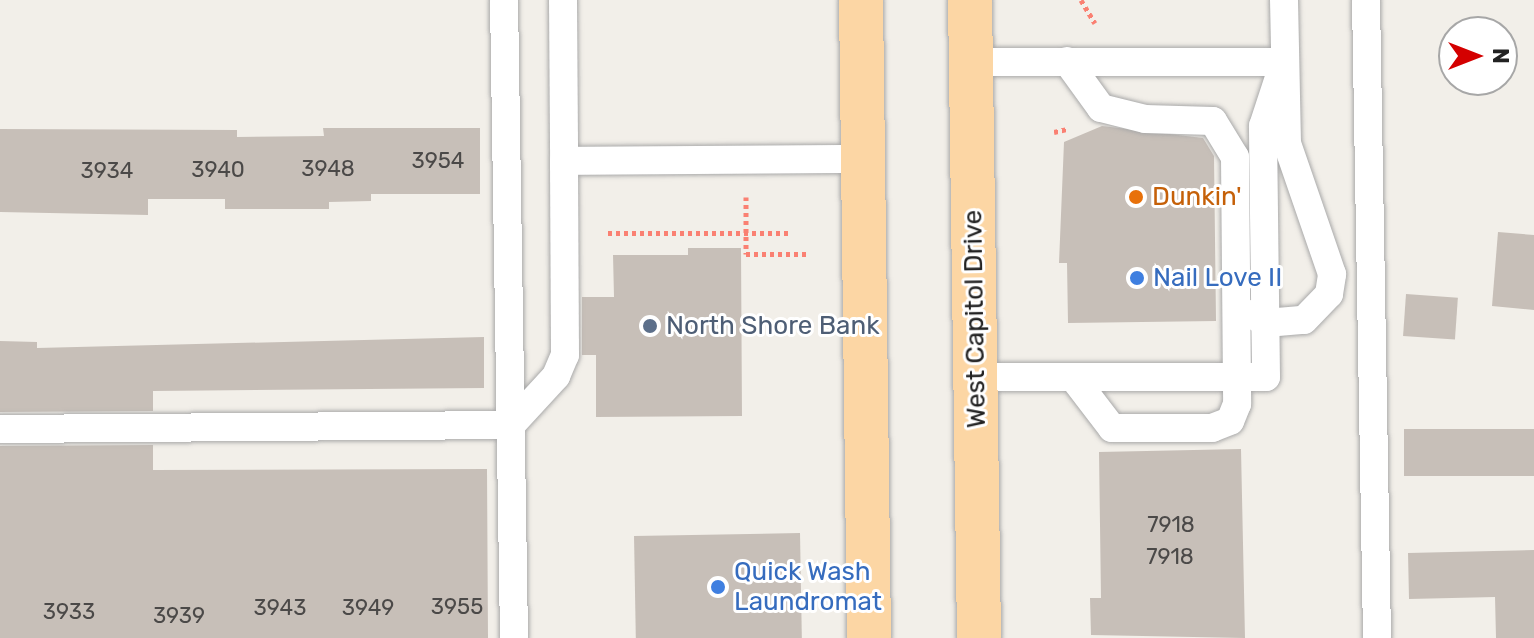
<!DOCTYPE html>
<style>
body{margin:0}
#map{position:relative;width:1534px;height:638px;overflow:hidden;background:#f2efe9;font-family:Rubik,sans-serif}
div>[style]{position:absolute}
.building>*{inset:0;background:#c7bfb8;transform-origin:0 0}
.path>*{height:5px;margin-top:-2.5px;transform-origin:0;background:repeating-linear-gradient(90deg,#fa8072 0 4px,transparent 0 8px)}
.roads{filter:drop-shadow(0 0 2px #a9a9a9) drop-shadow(0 0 2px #a9a9a9)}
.lane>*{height:28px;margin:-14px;padding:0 14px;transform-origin:14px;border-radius:14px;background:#fff}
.primary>*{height:44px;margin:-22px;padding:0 22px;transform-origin:22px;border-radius:22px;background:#fcd6a4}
.dots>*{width:22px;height:22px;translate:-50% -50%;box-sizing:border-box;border:4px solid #fff;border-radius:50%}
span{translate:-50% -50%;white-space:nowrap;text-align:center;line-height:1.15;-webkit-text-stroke:6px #fff;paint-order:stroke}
.number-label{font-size:22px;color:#4b4948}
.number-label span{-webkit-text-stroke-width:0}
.food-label{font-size:26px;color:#c56008}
.left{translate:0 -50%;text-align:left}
.shop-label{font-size:26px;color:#366cbe}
.street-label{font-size:26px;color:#222}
.service-label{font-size:26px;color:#4e5e75}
.north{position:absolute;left:1438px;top:16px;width:80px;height:80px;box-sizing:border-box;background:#fff;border:2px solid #a7a7a7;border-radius:50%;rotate:90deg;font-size:22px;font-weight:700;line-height:32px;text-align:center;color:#222}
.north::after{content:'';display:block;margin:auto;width:28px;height:36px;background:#d40000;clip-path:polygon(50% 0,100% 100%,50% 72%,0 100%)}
</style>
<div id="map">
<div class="building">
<div style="clip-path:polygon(1102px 126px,1203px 138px,1214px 156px,1216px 321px,1068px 323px,1067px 263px,1059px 263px,1064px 142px)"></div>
<div style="clip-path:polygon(323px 128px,480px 128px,480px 194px,371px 194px,371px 201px,329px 202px,329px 209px,225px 209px,225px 199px,148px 199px,148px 215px,0 212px,0 129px,237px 130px,237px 137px,324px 136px)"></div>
<div style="clip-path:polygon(1498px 232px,1534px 235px,1534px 310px,1492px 306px)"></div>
<div style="clip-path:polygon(688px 248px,741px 248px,742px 416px,596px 417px,596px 355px,582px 355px,582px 297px,614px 297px,613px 255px,688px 255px)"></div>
<div style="left:1406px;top:294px;width:52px;height:42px;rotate:4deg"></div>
<div style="clip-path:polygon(484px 337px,484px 388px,153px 391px,153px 411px,0 412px,0 341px,37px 342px,37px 348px)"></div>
<div style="left:1534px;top:429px;width:47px;height:130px;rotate:90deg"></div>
<div style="clip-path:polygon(153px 445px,153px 470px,487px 469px,488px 638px,0 638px,0 446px)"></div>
<div style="clip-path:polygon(1241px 449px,1245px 638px,1091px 635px,1090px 598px,1101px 598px,1099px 452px)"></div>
<div style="left:800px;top:533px;width:105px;height:166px;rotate:89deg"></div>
<div style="clip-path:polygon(1534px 550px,1534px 638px,1496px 638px,1495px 597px,1409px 599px,1408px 553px)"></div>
</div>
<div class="path">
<div style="left:1081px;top:0;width:27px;rotate:59deg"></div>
<div style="left:1054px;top:132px;width:13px;rotate:-13deg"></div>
<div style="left:746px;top:197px;width:57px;rotate:90deg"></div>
<div style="left:746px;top:254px;width:62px"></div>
<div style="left:608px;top:233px;width:181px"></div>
</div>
<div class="roads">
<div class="lane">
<div style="left:504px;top:0;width:638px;rotate:89.1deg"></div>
<div style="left:563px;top:0;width:161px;rotate:89.6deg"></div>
<div style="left:564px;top:161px;width:299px;rotate:-0.4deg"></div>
<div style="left:1366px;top:0;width:638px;rotate:89.01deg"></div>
<div style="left:1067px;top:61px;width:58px;rotate:54.1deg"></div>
<div style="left:1101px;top:108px;width:45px;rotate:14deg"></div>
<div style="left:1145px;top:119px;width:68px;rotate:1.7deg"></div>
<div style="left:1213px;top:121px;width:42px;rotate:58.6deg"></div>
<div style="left:1235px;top:157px;width:247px;rotate:89.5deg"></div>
<div style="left:1237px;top:404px;width:18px;rotate:112deg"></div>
<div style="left:1230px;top:421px;width:19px;rotate:159deg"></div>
<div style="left:1212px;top:428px;width:100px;rotate:180deg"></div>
<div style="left:1112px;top:428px;width:64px;rotate:-127.4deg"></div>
<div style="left:971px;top:62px;width:313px"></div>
<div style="left:1252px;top:314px;width:17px;rotate:33deg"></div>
<div style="left:1266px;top:323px;width:38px;rotate:-5deg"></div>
<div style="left:1304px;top:320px;width:36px;rotate:-46deg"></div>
<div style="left:1329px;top:294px;width:20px;rotate:-81deg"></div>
<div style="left:1332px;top:274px;width:139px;rotate:-109deg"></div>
<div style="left:1287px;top:143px;width:143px;rotate:-91.2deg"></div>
<div style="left:975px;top:377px;width:291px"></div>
<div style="left:1266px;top:377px;width:251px;rotate:-90.7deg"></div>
<div style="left:1263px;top:126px;width:67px;rotate:-71.8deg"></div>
<div style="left:0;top:429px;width:511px;rotate:-0.45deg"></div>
<div style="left:511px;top:425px;width:67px;rotate:-47.4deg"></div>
<div style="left:556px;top:376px;width:23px;rotate:-67deg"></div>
<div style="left:565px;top:355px;width:194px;rotate:-90.3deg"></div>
</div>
<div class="primary">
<div style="left:861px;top:0;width:638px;rotate:89.28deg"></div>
<div style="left:970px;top:0;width:638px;rotate:89.19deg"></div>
</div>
</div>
<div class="dots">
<div style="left:1136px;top:197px;background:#e8710a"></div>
<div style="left:1137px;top:278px;background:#3f7fe0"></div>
<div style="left:650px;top:326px;background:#5c6f8a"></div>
<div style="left:718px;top:587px;background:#3f7fe0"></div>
</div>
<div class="number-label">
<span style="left:438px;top:161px">3954</span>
<span style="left:328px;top:169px">3948</span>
<span style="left:218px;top:170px">3940</span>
<span style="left:107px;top:171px">3934</span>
<span style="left:1171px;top:525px">7918</span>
<span style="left:1170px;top:557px">7918</span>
<span style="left:457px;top:607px">3955</span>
<span style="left:280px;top:608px">3943</span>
<span style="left:368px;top:608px">3949</span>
<span style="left:69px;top:612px">3933</span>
<span style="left:179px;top:616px">3939</span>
</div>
<div class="food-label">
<span class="left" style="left:1152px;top:197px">Dunkin'</span>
</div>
<div class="shop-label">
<span class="left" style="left:1153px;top:278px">Nail Love II</span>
<span class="left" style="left:734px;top:587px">Quick Wash<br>Laundromat</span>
</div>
<div class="street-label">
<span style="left:975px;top:319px;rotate:-91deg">West Capitol Drive</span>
</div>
<div class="service-label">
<span class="left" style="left:666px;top:326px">North Shore Bank</span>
</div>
<div class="north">N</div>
</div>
